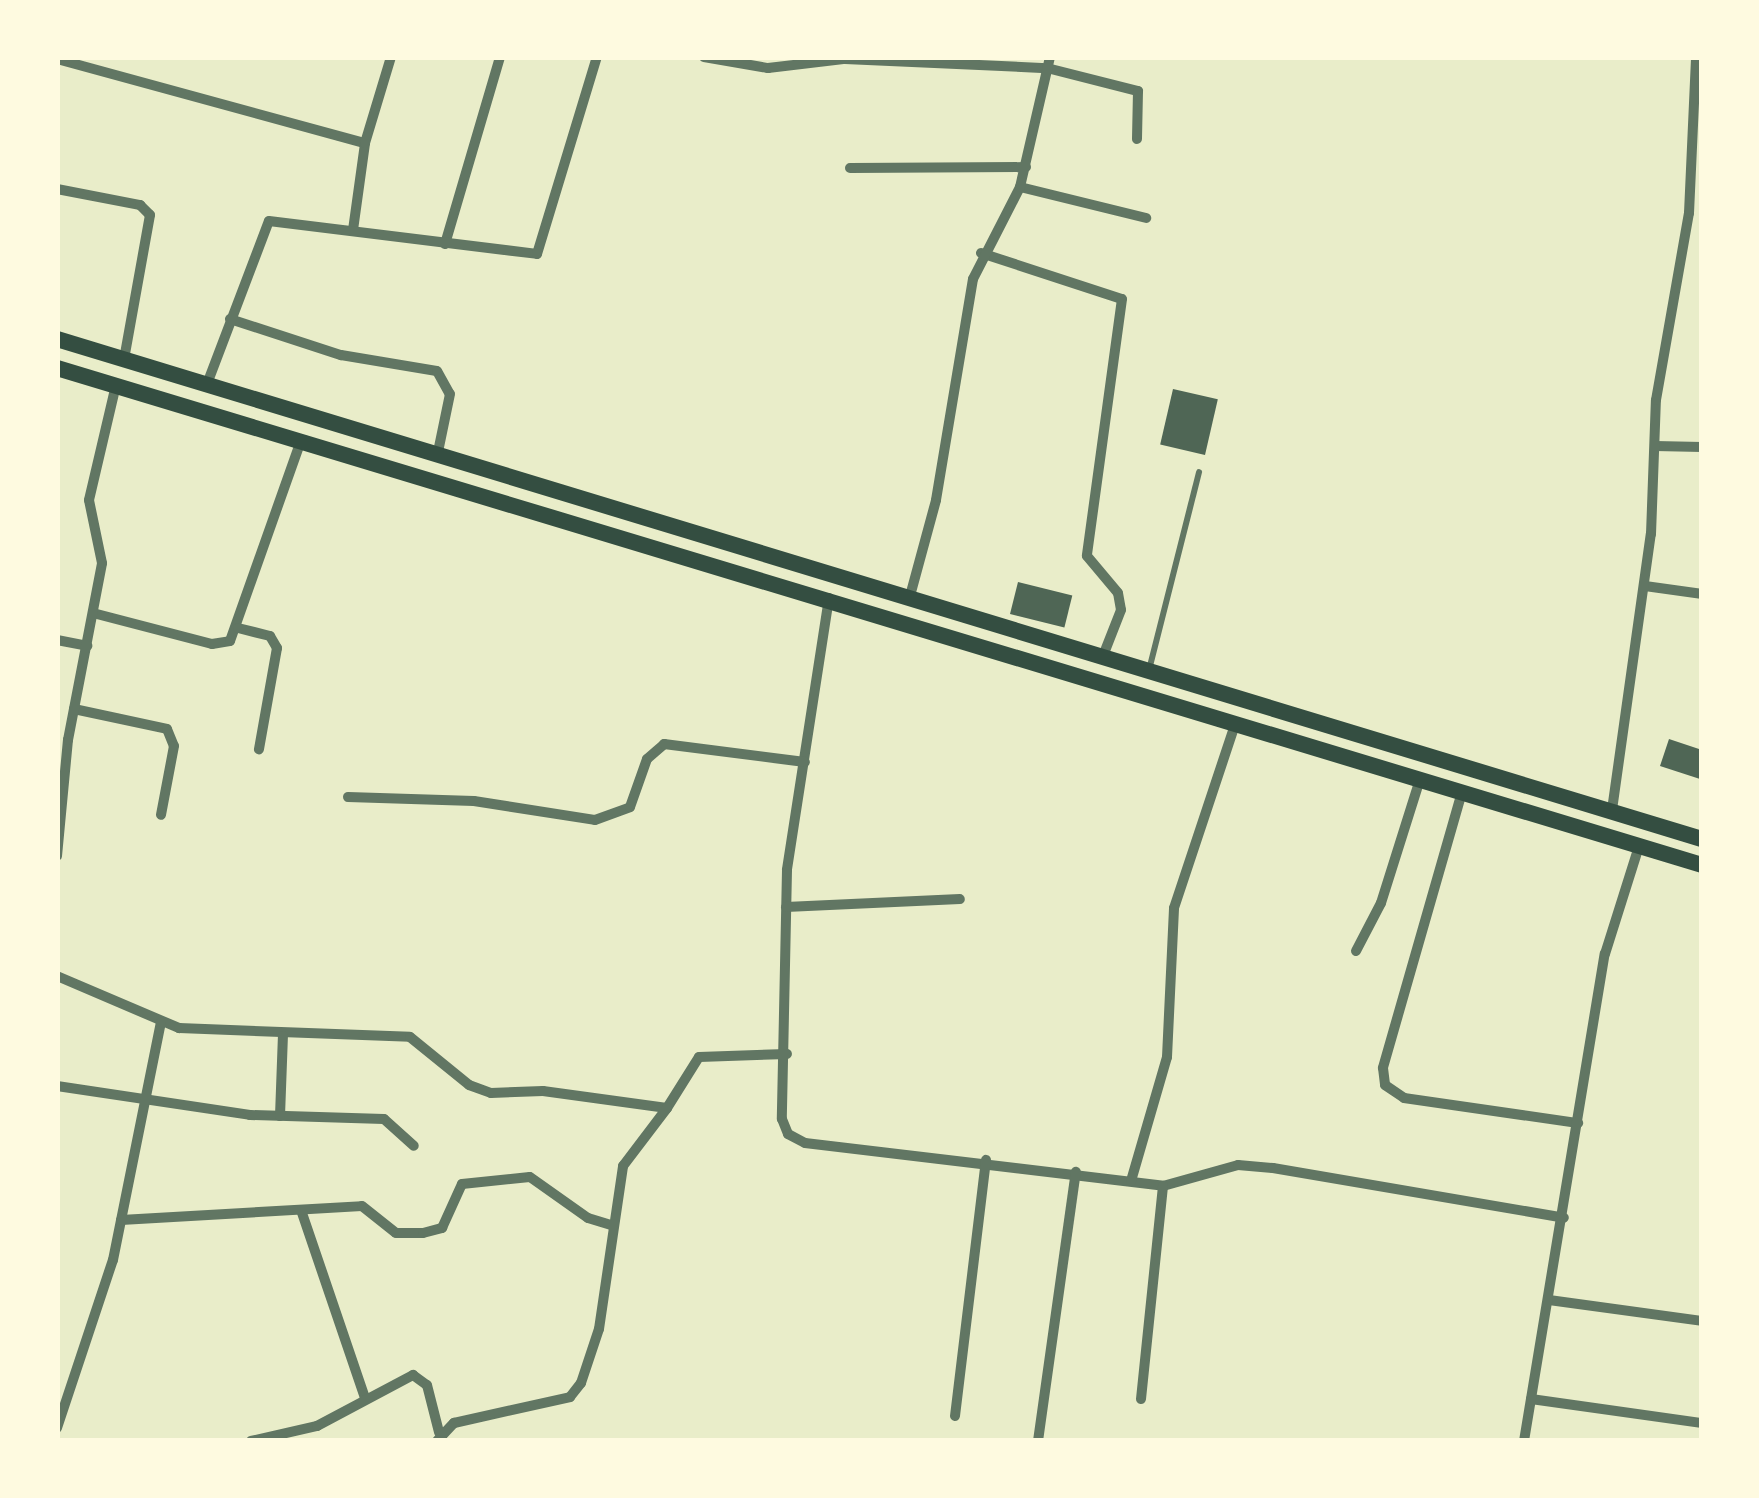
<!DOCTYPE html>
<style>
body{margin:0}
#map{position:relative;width:1759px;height:1498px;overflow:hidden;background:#e9edc9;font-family:Bitter,serif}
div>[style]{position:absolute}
.building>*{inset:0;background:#4f6655;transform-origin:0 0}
.service>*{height:6px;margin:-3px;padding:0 3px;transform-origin:3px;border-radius:3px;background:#617663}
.minor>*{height:10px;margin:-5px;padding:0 5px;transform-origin:5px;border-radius:5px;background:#617663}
.primary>*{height:16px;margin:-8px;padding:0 8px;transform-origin:8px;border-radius:8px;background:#344e41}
span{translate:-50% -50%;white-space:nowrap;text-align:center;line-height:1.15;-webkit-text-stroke:12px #fefae0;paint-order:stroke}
.frame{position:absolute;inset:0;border:60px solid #fefae0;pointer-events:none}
</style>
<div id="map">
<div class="building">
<div style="left:1173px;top:389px;width:46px;height:57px;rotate:13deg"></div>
<div style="left:1018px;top:582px;width:56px;height:33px;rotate:14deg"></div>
<div style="clip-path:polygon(1669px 739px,1702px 750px,1700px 779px,1660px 766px)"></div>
</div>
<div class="service">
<div style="left:1150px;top:666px;width:200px;rotate:-75.8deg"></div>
</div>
<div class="minor">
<div style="left:704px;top:57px;width:65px;rotate:9.8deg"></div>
<div style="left:768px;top:68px;width:78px;rotate:-6.7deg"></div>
<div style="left:845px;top:59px;width:202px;rotate:2.6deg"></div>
<div style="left:1047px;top:68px;width:94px;rotate:14.2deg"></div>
<div style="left:1138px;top:91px;width:48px;rotate:91.2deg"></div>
<div style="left:57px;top:59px;width:319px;rotate:15.3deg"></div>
<div style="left:850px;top:168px;width:176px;rotate:-0.3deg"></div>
<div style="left:1020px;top:187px;width:130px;rotate:13.8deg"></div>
<div style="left:57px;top:189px;width:85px;rotate:10.9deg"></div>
<div style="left:140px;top:205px;width:14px;rotate:45deg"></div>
<div style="left:150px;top:215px;width:146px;rotate:100.2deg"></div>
<div style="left:353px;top:230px;width:88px;rotate:-82.1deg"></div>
<div style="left:365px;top:143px;width:90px;rotate:-73.2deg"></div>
<div style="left:445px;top:244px;width:195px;rotate:-73.6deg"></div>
<div style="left:981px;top:253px;width:148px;rotate:18.1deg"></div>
<div style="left:1122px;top:299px;width:259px;rotate:97.8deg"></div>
<div style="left:1087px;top:556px;width:48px;rotate:50deg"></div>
<div style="left:1118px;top:593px;width:17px;rotate:80deg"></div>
<div style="left:1121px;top:610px;width:49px;rotate:111.4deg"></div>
<div style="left:230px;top:319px;width:117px;rotate:18deg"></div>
<div style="left:341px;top:355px;width:97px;rotate:9.5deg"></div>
<div style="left:437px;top:371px;width:26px;rotate:61deg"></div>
<div style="left:450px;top:394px;width:59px;rotate:101.7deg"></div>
<div style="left:207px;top:384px;width:174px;rotate:-69.2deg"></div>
<div style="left:269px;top:221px;width:270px;rotate:7deg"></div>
<div style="left:537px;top:254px;width:206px;rotate:-73.1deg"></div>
<div style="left:1655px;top:446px;width:47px;rotate:1.2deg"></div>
<div style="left:1645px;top:586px;width:58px;rotate:8deg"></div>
<div style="left:910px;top:596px;width:99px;rotate:-74.8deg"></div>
<div style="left:936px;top:500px;width:224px;rotate:-80.5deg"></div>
<div style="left:973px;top:279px;width:103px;rotate:-62.9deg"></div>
<div style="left:1020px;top:187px;width:133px;rotate:-77deg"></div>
<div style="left:829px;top:598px;width:275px;rotate:98.8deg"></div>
<div style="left:787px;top:870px;width:249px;rotate:91.2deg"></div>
<div style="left:782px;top:1119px;width:16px;rotate:68deg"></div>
<div style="left:788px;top:1134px;width:19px;rotate:28deg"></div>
<div style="left:805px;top:1143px;width:361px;rotate:6.8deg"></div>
<div style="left:1163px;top:1186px;width:78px;rotate:-15.6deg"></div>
<div style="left:1238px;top:1165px;width:35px;rotate:5deg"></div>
<div style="left:1273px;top:1168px;width:295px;rotate:9.7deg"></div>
<div style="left:93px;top:613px;width:123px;rotate:14.6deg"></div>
<div style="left:212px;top:644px;width:18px;rotate:-9deg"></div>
<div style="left:230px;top:641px;width:213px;rotate:-70.5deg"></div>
<div style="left:238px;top:628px;width:33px;rotate:14deg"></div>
<div style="left:270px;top:636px;width:14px;rotate:60deg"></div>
<div style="left:277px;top:648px;width:103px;rotate:100.1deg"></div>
<div style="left:57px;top:640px;width:31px;rotate:11deg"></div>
<div style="left:74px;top:709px;width:95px;rotate:12.1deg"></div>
<div style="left:167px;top:729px;width:18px;rotate:68deg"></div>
<div style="left:174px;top:746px;width:70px;rotate:100.7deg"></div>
<div style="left:1462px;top:792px;width:287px;rotate:106deg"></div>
<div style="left:1383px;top:1068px;width:17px;rotate:83deg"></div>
<div style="left:1385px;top:1085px;width:23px;rotate:34deg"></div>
<div style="left:1404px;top:1098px;width:176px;rotate:8.2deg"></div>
<div style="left:348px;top:797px;width:126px;rotate:1.8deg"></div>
<div style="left:474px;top:801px;width:122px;rotate:8.9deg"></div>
<div style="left:595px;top:820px;width:37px;rotate:-20deg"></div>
<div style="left:630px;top:807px;width:51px;rotate:-70.5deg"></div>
<div style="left:647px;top:759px;width:23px;rotate:-41deg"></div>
<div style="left:664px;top:744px;width:142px;rotate:7.3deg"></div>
<div style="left:1612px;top:810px;width:279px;rotate:-82deg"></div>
<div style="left:1651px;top:534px;width:134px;rotate:-87.9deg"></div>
<div style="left:1656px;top:400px;width:190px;rotate:-80deg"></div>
<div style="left:1689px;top:213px;width:156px;rotate:-87.4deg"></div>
<div style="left:57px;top:856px;width:117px;rotate:-84.6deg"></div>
<div style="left:68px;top:740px;width:180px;rotate:-79.1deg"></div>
<div style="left:102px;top:563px;width:64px;rotate:-101.7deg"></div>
<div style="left:89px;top:500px;width:118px;rotate:-76.8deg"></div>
<div style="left:786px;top:907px;width:174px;rotate:-2.6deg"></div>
<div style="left:1356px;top:951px;width:54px;rotate:-62.5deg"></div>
<div style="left:1381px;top:903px;width:130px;rotate:-72.5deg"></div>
<div style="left:57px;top:976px;width:133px;rotate:23.1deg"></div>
<div style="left:179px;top:1028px;width:231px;rotate:2.2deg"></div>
<div style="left:410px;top:1037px;width:76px;rotate:39.1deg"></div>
<div style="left:469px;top:1085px;width:23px;rotate:20deg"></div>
<div style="left:491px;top:1093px;width:52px;rotate:-2.2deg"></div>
<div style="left:543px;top:1091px;width:125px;rotate:7.8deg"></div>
<div style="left:667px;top:1108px;width:60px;rotate:-57.9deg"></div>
<div style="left:699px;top:1057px;width:88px;rotate:-2deg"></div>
<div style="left:57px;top:1086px;width:195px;rotate:8.5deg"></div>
<div style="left:250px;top:1115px;width:134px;rotate:1.7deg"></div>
<div style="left:384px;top:1119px;width:40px;rotate:42deg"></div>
<div style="left:280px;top:1116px;width:80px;rotate:-87.9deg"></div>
<div style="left:1131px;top:1181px;width:129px;rotate:-73.8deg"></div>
<div style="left:1167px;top:1057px;width:149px;rotate:-87.3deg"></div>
<div style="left:1174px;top:908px;width:196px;rotate:-71.6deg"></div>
<div style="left:301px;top:1210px;width:199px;rotate:71.2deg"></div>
<div style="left:121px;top:1220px;width:241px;rotate:-3.3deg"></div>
<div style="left:362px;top:1206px;width:43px;rotate:38.5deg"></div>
<div style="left:396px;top:1233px;width:27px"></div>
<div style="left:423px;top:1233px;width:20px;rotate:-15deg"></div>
<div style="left:442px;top:1228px;width:48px;rotate:-65.6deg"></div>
<div style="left:462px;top:1184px;width:68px;rotate:-5.9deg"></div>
<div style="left:530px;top:1177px;width:71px;rotate:35.3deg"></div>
<div style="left:588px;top:1218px;width:24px;rotate:17deg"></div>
<div style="left:1549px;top:1300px;width:154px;rotate:7.8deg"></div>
<div style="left:1141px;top:1399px;width:214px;rotate:-84.1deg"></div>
<div style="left:1531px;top:1399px;width:173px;rotate:8deg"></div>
<div style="left:955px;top:1416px;width:258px;rotate:-83.1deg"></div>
<div style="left:57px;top:1428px;width:177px;rotate:-71.6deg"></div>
<div style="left:113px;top:1260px;width:242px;rotate:-78.6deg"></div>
<div style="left:251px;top:1441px;width:68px;rotate:-12.8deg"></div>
<div style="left:317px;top:1426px;width:109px;rotate:-28deg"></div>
<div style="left:413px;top:1375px;width:17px;rotate:36deg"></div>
<div style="left:427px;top:1385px;width:49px;rotate:75.7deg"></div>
<div style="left:437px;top:1441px;width:25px;rotate:-47deg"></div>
<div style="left:454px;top:1423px;width:119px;rotate:-12.6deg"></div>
<div style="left:570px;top:1397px;width:18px;rotate:-52deg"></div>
<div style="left:581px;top:1383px;width:57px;rotate:-71.6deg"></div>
<div style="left:599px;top:1329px;width:165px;rotate:-81.6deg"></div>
<div style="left:623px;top:1166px;width:73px;rotate:-52.8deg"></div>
<div style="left:1038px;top:1441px;width:272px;rotate:-82deg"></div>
<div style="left:1524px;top:1441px;width:494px;rotate:-80.6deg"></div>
<div style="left:1605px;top:954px;width:113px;rotate:-72.5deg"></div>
</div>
<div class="primary">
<div style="left:57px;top:339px;width:1719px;rotate:16.91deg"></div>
<div style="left:57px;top:368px;width:1718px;rotate:16.81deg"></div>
</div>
<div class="frame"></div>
</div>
